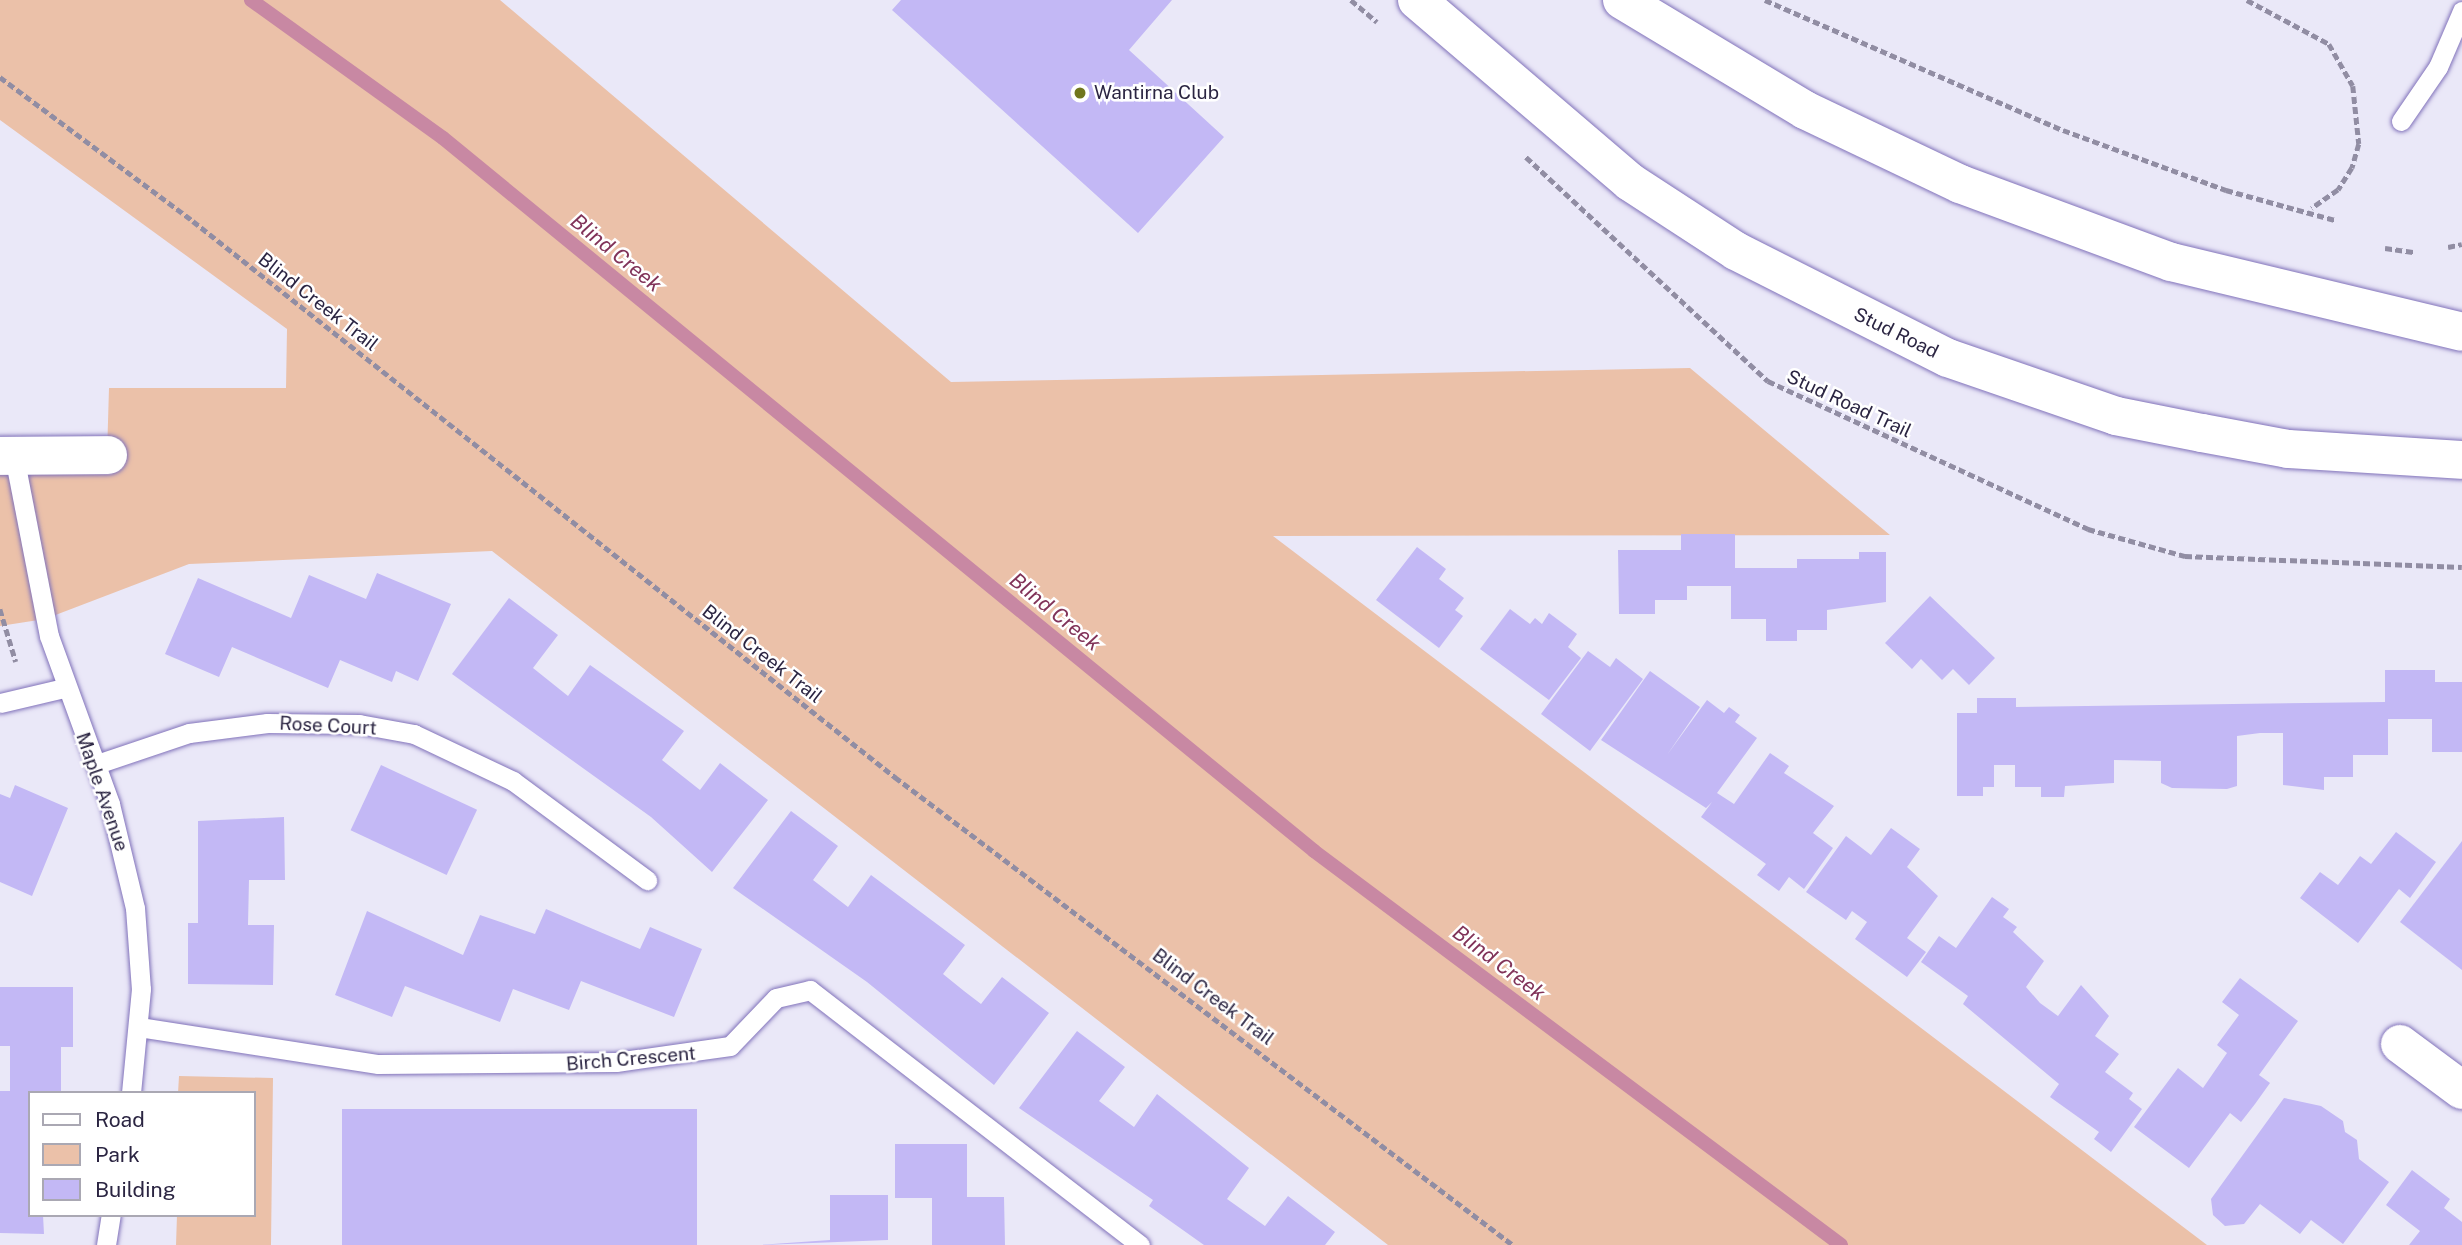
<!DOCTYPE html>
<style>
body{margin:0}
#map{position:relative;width:2462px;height:1245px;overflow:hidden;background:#eae8f8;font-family:"Public Sans",sans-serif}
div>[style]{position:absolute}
.green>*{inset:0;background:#ebc1a9}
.stream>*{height:14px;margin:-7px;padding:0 7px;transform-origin:7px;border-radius:7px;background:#c888a3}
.building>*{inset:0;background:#c3b8f5;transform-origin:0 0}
.path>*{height:4.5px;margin-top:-2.25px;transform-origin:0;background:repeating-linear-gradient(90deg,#918da3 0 7px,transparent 0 10.5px)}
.roads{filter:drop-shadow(0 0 2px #8172ba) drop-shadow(0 0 2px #8172ba)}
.lane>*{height:19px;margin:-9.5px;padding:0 9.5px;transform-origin:9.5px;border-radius:9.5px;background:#fff}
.street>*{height:38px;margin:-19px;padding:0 19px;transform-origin:19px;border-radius:19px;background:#fff}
.highway>*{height:38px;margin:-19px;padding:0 19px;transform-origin:19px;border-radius:19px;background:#fff}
.dots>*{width:19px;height:19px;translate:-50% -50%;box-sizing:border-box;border:4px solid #fff;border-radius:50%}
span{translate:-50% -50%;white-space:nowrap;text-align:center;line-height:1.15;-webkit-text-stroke:5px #fff;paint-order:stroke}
.poi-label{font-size:19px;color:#2b2542}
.left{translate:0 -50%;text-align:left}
.street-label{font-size:19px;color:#2b2542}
.water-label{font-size:21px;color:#813359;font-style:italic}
.legend{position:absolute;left:28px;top:1091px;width:228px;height:126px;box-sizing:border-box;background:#fff;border:2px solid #aaa8b3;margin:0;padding:9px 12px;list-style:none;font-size:21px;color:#2b2542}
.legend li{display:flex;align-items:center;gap:14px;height:35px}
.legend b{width:35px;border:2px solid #aaa8b3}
</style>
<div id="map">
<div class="green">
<div style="clip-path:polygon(0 0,500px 0,951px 382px,1690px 368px,1890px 535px,1273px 536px,2207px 1245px,1388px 1245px,492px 551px,189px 564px,45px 619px,0 626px,0 456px,107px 455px,109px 388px,286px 388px,287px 329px,0 120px)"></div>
<div style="clip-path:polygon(179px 1076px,273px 1078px,271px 1245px,176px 1245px,177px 1215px,254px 1215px,254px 1093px,178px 1093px)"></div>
</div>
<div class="stream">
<div style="left:251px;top:0;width:236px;rotate:35.7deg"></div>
<div style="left:443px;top:138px;width:1126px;rotate:39.3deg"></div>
<div style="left:1314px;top:851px;width:658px;rotate:36.78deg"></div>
</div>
<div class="building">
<div style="clip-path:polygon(901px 0,1172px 0,1129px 50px,1224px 137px,1138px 233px,892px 10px)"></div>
<div style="clip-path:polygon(1681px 534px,1735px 534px,1735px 568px,1797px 568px,1797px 559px,1859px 559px,1859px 552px,1886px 552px,1886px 602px,1827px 610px,1827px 630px,1797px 630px,1797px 641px,1766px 641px,1766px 619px,1731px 619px,1731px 586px,1687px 586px,1687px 600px,1655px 600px,1655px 614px,1619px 614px,1618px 550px,1681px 550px)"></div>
<div style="clip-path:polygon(1417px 547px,1446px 569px,1439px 579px,1464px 598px,1455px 610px,1463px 616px,1439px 648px,1376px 600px)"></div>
<div style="clip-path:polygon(377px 573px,451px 604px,418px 681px,396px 671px,392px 682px,340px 660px,328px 688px,232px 647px,219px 677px,165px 654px,198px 578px,291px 618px,309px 575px,366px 599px)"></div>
<div style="clip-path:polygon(1930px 596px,1995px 658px,1969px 685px,1953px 669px,1942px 680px,1921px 659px,1912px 669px,1885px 643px)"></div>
<div style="clip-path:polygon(509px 598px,558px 635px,533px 668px,568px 696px,590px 665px,684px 731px,662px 760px,700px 790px,720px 763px,768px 800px,712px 872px,651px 817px,452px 674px)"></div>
<div style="clip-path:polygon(1510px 609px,1530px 624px,1535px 618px,1542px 624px,1549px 613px,1577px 634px,1568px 647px,1581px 658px,1549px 700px,1480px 649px)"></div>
<div style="clip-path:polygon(1588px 651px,1610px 667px,1616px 658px,1643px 679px,1590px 751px,1541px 714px)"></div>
<div style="clip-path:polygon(2385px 670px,2435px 670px,2435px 682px,2462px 682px,2462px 752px,2432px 752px,2432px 719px,2388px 719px,2388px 755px,2353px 755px,2353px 777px,2324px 777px,2324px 790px,2283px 785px,2283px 733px,2260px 733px,2237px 736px,2237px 786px,2227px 789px,2172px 788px,2161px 783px,2161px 761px,2114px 760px,2114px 783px,2065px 786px,2064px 797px,2041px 797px,2041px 787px,2015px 787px,2015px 765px,1994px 765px,1994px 787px,1983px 787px,1983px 796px,1957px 796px,1957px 713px,1977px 713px,1977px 698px,2016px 698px,2016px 707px,2385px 702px)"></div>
<div style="clip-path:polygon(1650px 671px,1700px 707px,1667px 755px,1707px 700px,1724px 713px,1729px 707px,1740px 715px,1735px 722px,1757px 738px,1717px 793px,1734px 804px,1770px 753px,1789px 766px,1784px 773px,1834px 806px,1813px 833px,1833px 848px,1804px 889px,1789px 877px,1779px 891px,1757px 875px,1766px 864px,1701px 817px,1712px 802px,1706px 808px,1601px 740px)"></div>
<div style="left:381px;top:765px;width:106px;height:72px;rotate:25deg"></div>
<div style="clip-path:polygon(15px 785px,68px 808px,32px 896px,0 882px,0 794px,10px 798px)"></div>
<div style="clip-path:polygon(791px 811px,838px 846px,813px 880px,848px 907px,871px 875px,965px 945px,943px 974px,964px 991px,981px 1004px,1002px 977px,1049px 1013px,994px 1085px,867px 982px,733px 888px)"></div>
<div style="clip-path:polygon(284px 817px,285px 880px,249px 880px,248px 925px,274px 925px,273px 985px,188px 984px,188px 923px,198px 923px,198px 821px)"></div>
<div style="clip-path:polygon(1891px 828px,1920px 849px,1907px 867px,1938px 896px,1907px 938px,1926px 952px,1907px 977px,1855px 939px,1867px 922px,1852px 911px,1846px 920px,1806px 892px,1846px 836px,1871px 855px)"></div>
<div style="clip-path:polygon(2396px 832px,2436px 862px,2410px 898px,2399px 889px,2358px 943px,2300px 898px,2320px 872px,2338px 885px,2360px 856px,2371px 864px)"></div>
<div style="clip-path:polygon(2462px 841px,2462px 970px,2400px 922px)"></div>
<div style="clip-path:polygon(1992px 897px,2009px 909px,2003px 917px,2017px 927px,2013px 932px,2044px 961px,2026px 987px,2040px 1003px,2058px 1016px,2081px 985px,2109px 1016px,2095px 1036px,2119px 1054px,2105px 1072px,2133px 1093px,2129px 1099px,2142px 1109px,2111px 1152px,2094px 1139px,2099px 1132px,2050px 1097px,2059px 1084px,1963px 1004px,1968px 996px,1921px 962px,1939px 936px,1956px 948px)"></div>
<div style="clip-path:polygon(546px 909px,640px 949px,650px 927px,702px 949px,674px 1017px,581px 981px,569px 1010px,513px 989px,500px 1022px,405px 986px,392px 1017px,335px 995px,367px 911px,463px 955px,480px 915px,535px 934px)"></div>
<div style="clip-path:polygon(2240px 978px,2298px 1021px,2259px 1075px,2270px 1083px,2255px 1104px,2241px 1122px,2230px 1113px,2189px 1168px,2134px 1127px,2178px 1068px,2203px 1088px,2227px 1053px,2217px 1045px,2239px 1015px,2222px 1002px)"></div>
<div style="clip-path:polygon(0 987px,73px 987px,73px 1047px,61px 1047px,61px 1093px,30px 1093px,30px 1215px,43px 1215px,44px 1234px,0 1233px,0 1091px,10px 1091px,10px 1046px,0 1046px)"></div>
<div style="clip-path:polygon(1077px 1031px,1125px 1067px,1099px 1101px,1134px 1127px,1157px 1094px,1249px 1168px,1227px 1199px,1265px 1226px,1288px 1196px,1335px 1232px,1325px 1245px,1204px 1245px,1149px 1206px,1153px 1200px,1019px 1108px)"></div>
<div style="clip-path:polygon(2284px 1098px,2321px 1106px,2343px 1121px,2345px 1132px,2357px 1140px,2359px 1159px,2389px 1182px,2343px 1244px,2311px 1220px,2300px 1234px,2260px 1204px,2244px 1224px,2225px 1226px,2213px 1215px,2211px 1199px)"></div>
<div style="left:697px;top:1109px;width:136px;height:355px;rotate:90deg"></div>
<div style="clip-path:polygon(895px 1144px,967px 1144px,967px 1197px,1004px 1197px,1005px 1245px,932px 1245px,932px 1198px,895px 1198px)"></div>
<div style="clip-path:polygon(2412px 1170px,2450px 1199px,2444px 1208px,2462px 1222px,2462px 1245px,2409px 1245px,2420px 1231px,2386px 1205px)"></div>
<div style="clip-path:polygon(830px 1195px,888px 1195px,888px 1240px,760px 1245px,830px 1240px)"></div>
</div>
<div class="path">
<div style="left:1351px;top:0;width:34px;rotate:40deg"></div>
<div style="left:1765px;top:0;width:325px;rotate:23.6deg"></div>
<div style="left:2063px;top:130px;width:174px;rotate:20.2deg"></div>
<div style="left:2226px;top:190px;width:113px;rotate:15.4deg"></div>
<div style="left:2247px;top:0;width:93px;rotate:28.2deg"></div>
<div style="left:2329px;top:44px;width:48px;rotate:60.3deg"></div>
<div style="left:2353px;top:86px;width:58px;rotate:84.1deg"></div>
<div style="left:2359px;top:144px;width:25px;rotate:106deg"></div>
<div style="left:2352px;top:168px;width:26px;rotate:122deg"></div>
<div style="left:2338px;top:190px;width:32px;rotate:145deg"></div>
<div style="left:0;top:77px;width:241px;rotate:36.7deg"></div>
<div style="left:193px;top:221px;width:896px;rotate:38.38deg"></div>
<div style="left:895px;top:777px;width:775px;rotate:37.14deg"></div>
<div style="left:1526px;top:157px;width:330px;rotate:42.8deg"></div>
<div style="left:1768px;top:381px;width:353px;rotate:24.8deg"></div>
<div style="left:2088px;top:529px;width:101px;rotate:15.6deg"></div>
<div style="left:2185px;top:556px;width:277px;rotate:2.3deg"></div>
<div style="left:2448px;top:247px;width:14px;rotate:-12deg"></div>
<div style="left:2385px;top:248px;width:30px;rotate:8deg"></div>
<div style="left:0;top:609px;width:55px;rotate:73.2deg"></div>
</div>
<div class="roads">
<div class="lane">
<div style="left:2401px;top:121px;width:65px;rotate:-55.6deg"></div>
<div style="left:2438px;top:67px;width:61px;rotate:-66.8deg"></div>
<div style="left:14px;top:456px;width:183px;rotate:79deg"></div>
<div style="left:49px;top:636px;width:179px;rotate:70deg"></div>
<div style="left:110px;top:804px;width:107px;rotate:76.5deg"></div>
<div style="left:135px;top:908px;width:81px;rotate:85.8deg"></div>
<div style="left:141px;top:989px;width:104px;rotate:95.5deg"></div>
<div style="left:0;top:703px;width:66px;rotate:-13.2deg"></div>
<div style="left:97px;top:764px;width:97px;rotate:-18.6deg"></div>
<div style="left:189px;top:733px;width:79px;rotate:-7.3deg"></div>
<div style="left:267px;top:723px;width:92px;rotate:0.6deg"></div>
<div style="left:359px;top:724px;width:56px;rotate:10.3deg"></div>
<div style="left:414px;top:734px;width:110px;rotate:25.4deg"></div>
<div style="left:513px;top:781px;width:167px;rotate:36.5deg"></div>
<div style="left:139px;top:1027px;width:242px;rotate:8.8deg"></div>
<div style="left:378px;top:1064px;width:238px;rotate:-0.5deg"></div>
<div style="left:616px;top:1062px;width:115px;rotate:-8deg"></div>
<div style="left:730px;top:1046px;width:66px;rotate:-46.2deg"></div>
<div style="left:776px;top:998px;width:35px;rotate:-13deg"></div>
<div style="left:810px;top:990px;width:417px;rotate:37.7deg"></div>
<div style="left:106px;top:1245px;width:30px;rotate:-81deg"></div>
</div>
<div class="street">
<div style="left:0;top:456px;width:108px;rotate:-0.5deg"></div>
<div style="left:2400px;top:1044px;width:77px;rotate:36.6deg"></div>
</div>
<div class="highway">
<div style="left:1417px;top:0;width:280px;rotate:40.5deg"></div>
<div style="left:1630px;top:182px;width:126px;rotate:33.1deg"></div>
<div style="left:1736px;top:251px;width:237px;rotate:26.8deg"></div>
<div style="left:1948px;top:358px;width:178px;rotate:19deg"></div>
<div style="left:2116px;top:416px;width:88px;rotate:11.2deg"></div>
<div style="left:2202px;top:433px;width:87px;rotate:10.5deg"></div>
<div style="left:2288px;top:449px;width:174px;rotate:3.6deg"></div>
<div style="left:1622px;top:0;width:214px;rotate:31deg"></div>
<div style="left:1805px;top:110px;width:172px;rotate:25.5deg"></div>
<div style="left:1960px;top:184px;width:225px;rotate:20.3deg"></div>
<div style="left:2171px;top:262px;width:299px;rotate:13.5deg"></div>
</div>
</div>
<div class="dots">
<div style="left:1080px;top:93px;background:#70751d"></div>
</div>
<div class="poi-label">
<span class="left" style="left:1094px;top:93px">Wantirna Club</span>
</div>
<div class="street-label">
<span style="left:318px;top:302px;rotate:38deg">Blind Creek Trail</span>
<span style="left:1896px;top:333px;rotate:26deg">Stud Road</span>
<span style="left:1849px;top:404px;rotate:25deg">Stud Road Trail</span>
<span style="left:762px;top:654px;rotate:38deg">Blind Creek Trail</span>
<span style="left:328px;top:726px;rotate:3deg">Rose Court</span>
<span style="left:102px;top:792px;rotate:71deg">Maple Avenue</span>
<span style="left:1213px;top:997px;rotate:37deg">Blind Creek Trail</span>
<span style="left:631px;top:1059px;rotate:-5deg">Birch Crescent</span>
</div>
<div class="water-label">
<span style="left:616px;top:253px;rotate:39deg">Blind Creek</span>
<span style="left:1055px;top:612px;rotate:39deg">Blind Creek</span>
<span style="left:1499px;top:963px;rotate:37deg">Blind Creek</span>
</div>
<ul class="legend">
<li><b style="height:9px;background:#fff"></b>Road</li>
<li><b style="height:19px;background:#ebc1a9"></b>Park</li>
<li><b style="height:19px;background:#c3b8f5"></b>Building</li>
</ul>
</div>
